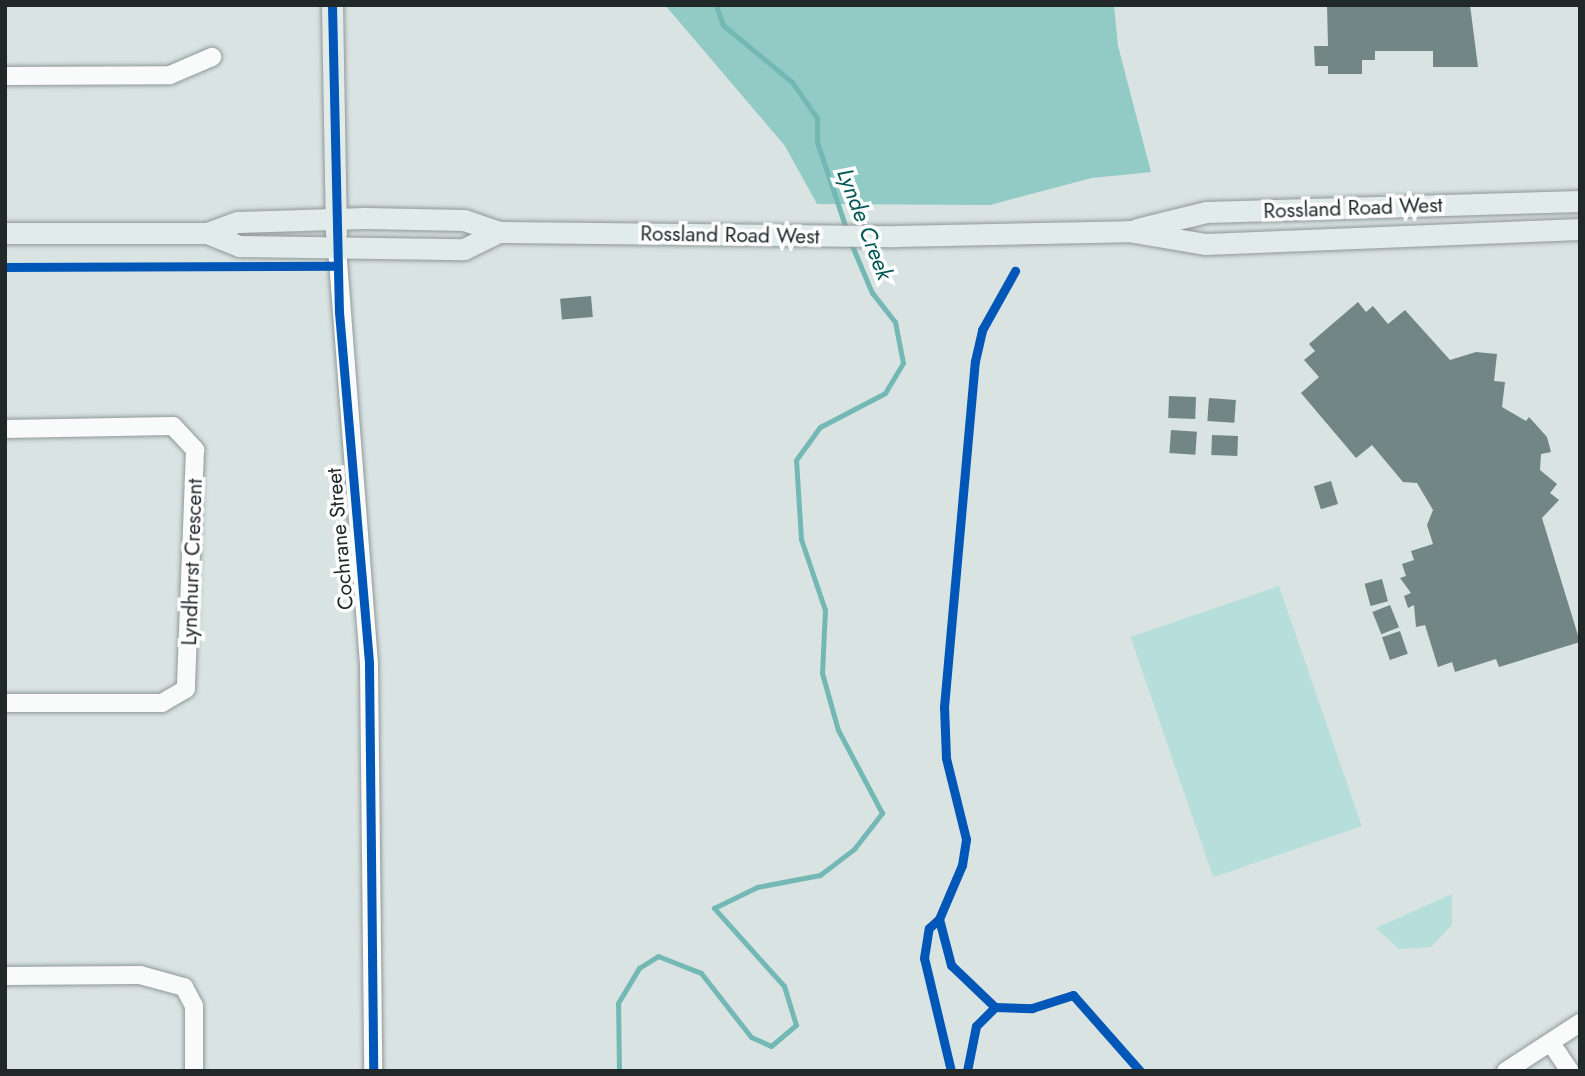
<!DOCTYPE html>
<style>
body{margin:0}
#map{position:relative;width:1585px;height:1076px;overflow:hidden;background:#d8e3e2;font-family:Jost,sans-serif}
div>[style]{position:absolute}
.green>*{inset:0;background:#b6dfdb;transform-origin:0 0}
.forest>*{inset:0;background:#92cac6}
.stream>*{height:5px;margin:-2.5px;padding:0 2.5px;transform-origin:2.5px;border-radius:2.5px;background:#74b8b5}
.building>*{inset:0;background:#718685;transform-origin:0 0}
.roads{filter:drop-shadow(0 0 2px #909897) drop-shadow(0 0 2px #909897)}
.minor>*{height:18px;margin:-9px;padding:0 9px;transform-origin:9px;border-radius:9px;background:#f9fbfb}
.major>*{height:21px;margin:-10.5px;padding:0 10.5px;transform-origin:10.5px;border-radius:10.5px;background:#e0ebea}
.cycleway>*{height:9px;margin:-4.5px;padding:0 4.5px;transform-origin:4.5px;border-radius:4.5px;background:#0057b8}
span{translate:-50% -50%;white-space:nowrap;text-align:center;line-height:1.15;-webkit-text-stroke:7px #fff;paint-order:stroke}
.street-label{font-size:21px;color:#212828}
.water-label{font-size:23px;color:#015754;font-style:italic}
.frame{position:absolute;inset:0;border:7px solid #212828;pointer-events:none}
</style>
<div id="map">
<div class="green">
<div style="left:1279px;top:586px;width:254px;height:157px;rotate:71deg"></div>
<div style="clip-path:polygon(1452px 894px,1452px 925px,1431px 947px,1399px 949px,1376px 928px)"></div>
</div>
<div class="forest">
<div style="clip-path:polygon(665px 5px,1114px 5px,1118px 46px,1151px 172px,1092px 178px,990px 205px,817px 204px,785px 146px)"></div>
</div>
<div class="stream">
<div style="left:716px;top:5px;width:21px;rotate:71deg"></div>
<div style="left:723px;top:25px;width:89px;rotate:39.6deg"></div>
<div style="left:792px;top:82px;width:44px;rotate:55.2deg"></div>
<div style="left:817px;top:118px;width:24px;rotate:90deg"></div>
<div style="left:817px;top:142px;width:94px;rotate:71.4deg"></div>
<div style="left:619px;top:1071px;width:68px;rotate:-90.8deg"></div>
<div style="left:618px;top:1003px;width:41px;rotate:-59deg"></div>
<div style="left:639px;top:968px;width:22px;rotate:-32deg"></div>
<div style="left:658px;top:956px;width:46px;rotate:21.6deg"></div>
<div style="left:701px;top:973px;width:81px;rotate:52deg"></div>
<div style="left:751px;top:1037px;width:22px;rotate:24deg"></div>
<div style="left:771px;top:1046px;width:33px;rotate:-40deg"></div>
<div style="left:796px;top:1025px;width:41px;rotate:-107.1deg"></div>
<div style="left:784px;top:986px;width:105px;rotate:-131.9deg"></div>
<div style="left:714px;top:908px;width:48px;rotate:-26deg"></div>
<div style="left:757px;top:887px;width:64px;rotate:-10.8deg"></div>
<div style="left:820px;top:875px;width:43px;rotate:-37.4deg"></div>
<div style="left:854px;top:849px;width:46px;rotate:-52.1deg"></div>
<div style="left:882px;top:813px;width:94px;rotate:-117.9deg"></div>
<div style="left:838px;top:730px;width:59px;rotate:-105.7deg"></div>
<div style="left:822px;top:673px;width:63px;rotate:-87.3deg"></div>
<div style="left:825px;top:610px;width:75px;rotate:-108.7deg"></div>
<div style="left:801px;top:539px;width:79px;rotate:-93.6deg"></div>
<div style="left:796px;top:460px;width:41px;rotate:-54deg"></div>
<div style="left:820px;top:427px;width:73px;rotate:-27.6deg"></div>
<div style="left:885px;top:393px;width:35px;rotate:-59deg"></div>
<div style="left:903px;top:363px;width:42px;rotate:-101deg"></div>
<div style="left:895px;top:322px;width:37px;rotate:-128deg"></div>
<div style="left:872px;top:293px;width:56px;rotate:-112.9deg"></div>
</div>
<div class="building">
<div style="clip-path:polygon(1327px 5px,1470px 5px,1478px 67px,1433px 67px,1433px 51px,1375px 51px,1375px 60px,1362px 60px,1362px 74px,1328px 74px,1328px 66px,1315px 66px,1314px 46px,1328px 46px)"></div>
<div style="left:591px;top:296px;width:21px;height:31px;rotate:85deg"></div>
<div style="clip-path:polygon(1358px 302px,1366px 312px,1373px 306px,1388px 324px,1405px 310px,1450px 360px,1476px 352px,1497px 354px,1494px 381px,1505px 382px,1502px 407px,1526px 421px,1529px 417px,1547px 437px,1551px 452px,1541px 454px,1540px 470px,1557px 484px,1550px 493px,1559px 500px,1542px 518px,1580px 642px,1499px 667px,1496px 659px,1455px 672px,1452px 662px,1438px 667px,1425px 625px,1416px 627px,1414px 605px,1408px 608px,1404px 596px,1411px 593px,1400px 578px,1406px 576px,1402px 564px,1414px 560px,1411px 551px,1433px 544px,1427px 525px,1433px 510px,1417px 483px,1403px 482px,1372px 445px,1356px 458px,1301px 393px,1319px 377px,1304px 360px,1315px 351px,1309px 344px)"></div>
<div style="left:1169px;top:396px;width:27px;height:22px;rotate:2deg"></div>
<div style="left:1209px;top:398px;width:27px;height:23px;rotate:4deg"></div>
<div style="left:1171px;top:430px;width:26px;height:23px;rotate:4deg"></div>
<div style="left:1212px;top:435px;width:26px;height:20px;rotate:2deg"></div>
<div style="left:1331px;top:481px;width:24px;height:18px;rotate:73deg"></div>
<div style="left:1382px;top:579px;width:23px;height:18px;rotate:75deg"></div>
<div style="left:1390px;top:605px;width:24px;height:19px;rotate:68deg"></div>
<div style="left:1400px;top:631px;width:24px;height:19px;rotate:71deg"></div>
</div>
<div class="roads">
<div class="minor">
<div style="left:5px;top:76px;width:165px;rotate:-0.3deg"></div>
<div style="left:170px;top:75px;width:46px;rotate:-23.2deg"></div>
<div style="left:337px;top:248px;width:417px;rotate:85.6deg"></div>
<div style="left:369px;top:664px;width:407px;rotate:89.4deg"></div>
<div style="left:5px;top:429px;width:168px;rotate:-1deg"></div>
<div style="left:173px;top:426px;width:33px;rotate:47deg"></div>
<div style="left:195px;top:450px;width:239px;rotate:92.2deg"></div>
<div style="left:186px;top:689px;width:28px;rotate:150deg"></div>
<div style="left:162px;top:703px;width:157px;rotate:180deg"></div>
<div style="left:5px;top:976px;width:135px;rotate:-0.4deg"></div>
<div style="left:140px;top:975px;width:46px;rotate:15.3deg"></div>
<div style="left:184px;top:987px;width:21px;rotate:62deg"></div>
<div style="left:194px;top:1006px;width:65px;rotate:90deg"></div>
<div style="left:1551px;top:1043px;width:34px;rotate:56deg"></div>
<div style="left:1506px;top:1071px;width:88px;rotate:-33deg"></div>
</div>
<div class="major">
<div style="left:332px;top:5px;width:229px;rotate:89deg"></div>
<div style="left:1137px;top:229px;width:71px;rotate:-13.8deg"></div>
<div style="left:1206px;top:212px;width:374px;rotate:-1.7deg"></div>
<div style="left:5px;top:233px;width:202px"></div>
<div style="left:207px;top:233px;width:33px;rotate:-20deg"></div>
<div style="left:238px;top:222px;width:127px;rotate:-1.8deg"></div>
<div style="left:365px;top:218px;width:99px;rotate:1.2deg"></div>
<div style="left:464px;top:220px;width:37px;rotate:19deg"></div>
<div style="left:499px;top:232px;width:397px;rotate:0.6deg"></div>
<div style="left:896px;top:236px;width:232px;rotate:-1.2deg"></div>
<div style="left:1128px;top:231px;width:79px;rotate:9.5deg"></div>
<div style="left:1206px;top:244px;width:374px;rotate:-2.3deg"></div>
<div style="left:207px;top:233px;width:35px;rotate:22deg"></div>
<div style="left:239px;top:246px;width:225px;rotate:0.8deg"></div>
<div style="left:464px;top:249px;width:39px;rotate:-26deg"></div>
</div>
</div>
<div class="cycleway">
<div style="left:332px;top:5px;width:307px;rotate:88.7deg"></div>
<div style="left:339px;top:312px;width:353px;rotate:85.1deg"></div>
<div style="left:369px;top:664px;width:407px;rotate:89.4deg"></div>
<div style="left:5px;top:267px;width:332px;rotate:-0.2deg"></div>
<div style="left:939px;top:919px;width:48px;rotate:75.4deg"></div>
<div style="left:951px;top:965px;width:61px;rotate:43.7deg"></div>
<div style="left:995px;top:1007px;width:27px;rotate:135deg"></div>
<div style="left:976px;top:1026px;width:46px;rotate:101.3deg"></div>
<div style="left:995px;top:1007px;width:37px;rotate:2deg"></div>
<div style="left:1032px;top:1008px;width:43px;rotate:-17.6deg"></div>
<div style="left:1073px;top:995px;width:101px;rotate:48.6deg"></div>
<div style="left:951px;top:1071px;width:116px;rotate:-103.4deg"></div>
<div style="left:924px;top:958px;width:30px;rotate:-81deg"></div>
<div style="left:929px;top:928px;width:13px;rotate:-42deg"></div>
<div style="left:939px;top:919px;width:59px;rotate:-66.9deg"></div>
<div style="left:962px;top:865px;width:26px;rotate:-81deg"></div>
<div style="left:966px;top:839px;width:83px;rotate:-103.9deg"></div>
<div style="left:946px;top:758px;width:51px;rotate:-92.2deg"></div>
<div style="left:944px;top:707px;width:347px;rotate:-84.9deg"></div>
<div style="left:975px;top:361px;width:32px;rotate:-77deg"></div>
<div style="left:982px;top:330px;width:68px;rotate:-60.8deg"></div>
</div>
<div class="street-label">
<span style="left:1353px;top:208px;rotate:-2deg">Rossland Road West</span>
<span style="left:730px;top:235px;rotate:1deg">Rossland Road West</span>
<span style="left:340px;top:539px;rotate:-95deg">Cochrane Street</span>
<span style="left:192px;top:562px;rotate:-88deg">Lyndhurst Crescent</span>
</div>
<div class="water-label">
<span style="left:865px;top:224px;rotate:69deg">Lynde Creek</span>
</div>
<div class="frame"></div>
</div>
